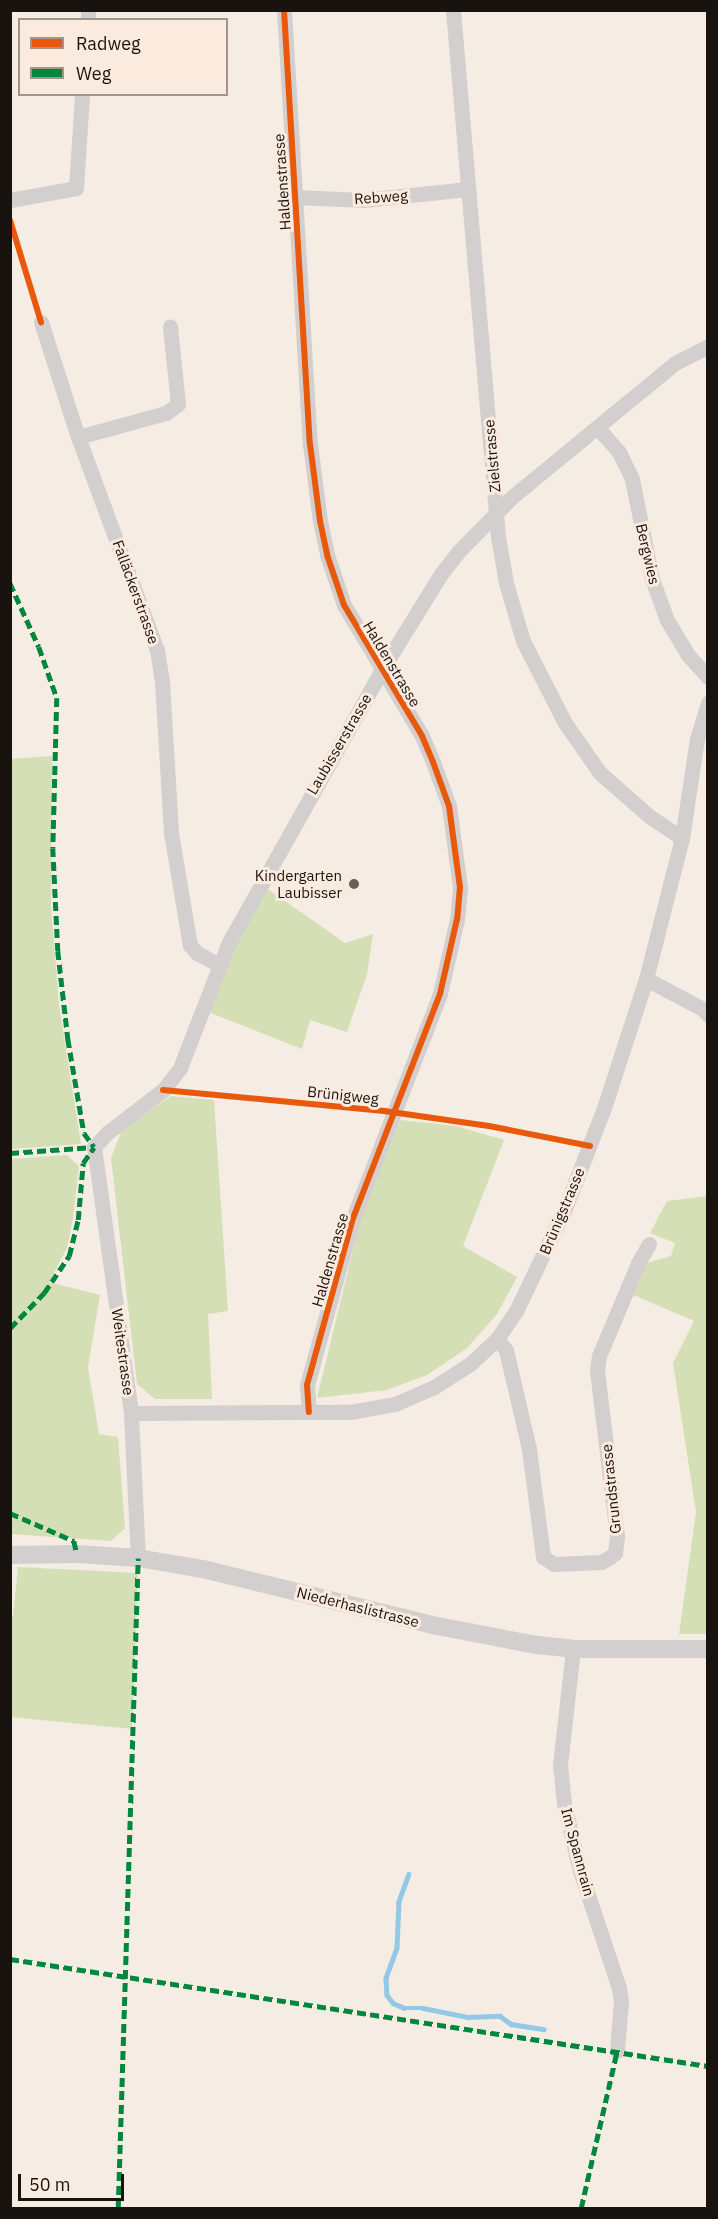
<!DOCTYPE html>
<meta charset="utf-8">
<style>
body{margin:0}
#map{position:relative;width:718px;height:2219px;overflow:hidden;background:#f5ece4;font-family:"IBM Plex Sans",sans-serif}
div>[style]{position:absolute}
.green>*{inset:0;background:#d5dfb6}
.stream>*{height:4.5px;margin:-2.25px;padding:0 2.25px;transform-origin:2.25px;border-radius:2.25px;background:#93c8e6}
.minor>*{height:15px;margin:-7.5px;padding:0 7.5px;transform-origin:7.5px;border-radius:7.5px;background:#d2cfce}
.tertiary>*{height:18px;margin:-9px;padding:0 9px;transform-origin:9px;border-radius:9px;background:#d2cfce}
.quiet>*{height:4.5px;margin-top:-2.25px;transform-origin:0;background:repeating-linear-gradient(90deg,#00873e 0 9px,transparent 0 13.5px)}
.cycleway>*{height:6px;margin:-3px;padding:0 3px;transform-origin:3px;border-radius:3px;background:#e8590c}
.dots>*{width:16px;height:16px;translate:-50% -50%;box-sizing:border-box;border:3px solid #fbebde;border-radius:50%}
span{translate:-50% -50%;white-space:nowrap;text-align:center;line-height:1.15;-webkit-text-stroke:6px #fbebde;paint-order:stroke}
.street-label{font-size:15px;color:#19130f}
.poi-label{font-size:15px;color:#19130f}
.right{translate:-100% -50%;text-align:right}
.frame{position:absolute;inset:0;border:12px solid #19130f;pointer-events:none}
.legend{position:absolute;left:18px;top:18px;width:210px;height:78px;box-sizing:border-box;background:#fbebde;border:2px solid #a1958b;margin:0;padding:8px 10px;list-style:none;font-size:18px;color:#19130f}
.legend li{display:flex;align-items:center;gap:12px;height:30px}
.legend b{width:30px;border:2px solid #a1958b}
.scale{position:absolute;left:18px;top:2174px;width:106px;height:27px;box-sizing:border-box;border:3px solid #19130f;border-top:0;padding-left:8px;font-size:18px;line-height:21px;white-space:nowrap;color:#19130f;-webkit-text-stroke:4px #fbebde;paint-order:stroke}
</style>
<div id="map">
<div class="green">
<div style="clip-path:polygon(52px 756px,51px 906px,59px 1005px,81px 1144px,11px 1149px,11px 759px)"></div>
<div style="clip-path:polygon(265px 887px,345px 943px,373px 934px,367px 974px,347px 1032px,310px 1020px,302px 1049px,206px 1011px,236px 937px)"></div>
<div style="clip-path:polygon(171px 1096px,214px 1100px,228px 1311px,208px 1314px,212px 1399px,155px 1399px,137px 1384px,111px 1158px,122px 1130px)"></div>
<div style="clip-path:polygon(400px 1120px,456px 1126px,504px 1140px,463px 1246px,517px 1277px,497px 1314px,467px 1348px,427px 1375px,387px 1390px,317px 1398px,360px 1221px)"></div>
<div style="clip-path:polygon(67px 1155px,79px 1166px,73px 1218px,67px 1248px,49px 1282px,100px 1295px,88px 1367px,99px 1434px,118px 1437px,125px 1528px,111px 1541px,11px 1534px,11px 1159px)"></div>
<div style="clip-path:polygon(707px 1196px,707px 1634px,679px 1634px,696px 1512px,673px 1363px,694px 1321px,631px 1294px,642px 1264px,671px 1256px,675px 1243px,650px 1233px,667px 1201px)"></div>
<div style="clip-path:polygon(18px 1567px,138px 1573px,132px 1729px,11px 1717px,11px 1617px,13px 1616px)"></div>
</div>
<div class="stream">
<div style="left:409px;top:1874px;width:30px;rotate:110deg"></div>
<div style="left:399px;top:1902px;width:46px;rotate:92.5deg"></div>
<div style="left:397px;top:1948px;width:32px;rotate:110deg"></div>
<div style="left:386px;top:1978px;width:17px;rotate:87deg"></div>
<div style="left:387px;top:1995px;width:10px;rotate:53deg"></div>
<div style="left:393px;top:2003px;width:12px;rotate:24deg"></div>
<div style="left:404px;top:2008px;width:19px"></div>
<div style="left:423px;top:2008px;width:46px;rotate:11.3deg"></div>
<div style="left:468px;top:2017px;width:32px;rotate:-2deg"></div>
<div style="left:500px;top:2016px;width:14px;rotate:36deg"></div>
<div style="left:511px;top:2024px;width:33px;rotate:9deg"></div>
</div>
<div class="minor">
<div style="left:284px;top:10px;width:435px;rotate:86.6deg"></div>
<div style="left:310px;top:444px;width:78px;rotate:82.6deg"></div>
<div style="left:320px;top:521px;width:35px;rotate:78deg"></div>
<div style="left:327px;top:555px;width:53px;rotate:71.2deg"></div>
<div style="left:344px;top:605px;width:152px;rotate:59.2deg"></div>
<div style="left:422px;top:736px;width:28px;rotate:67deg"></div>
<div style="left:433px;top:762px;width:47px;rotate:70deg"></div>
<div style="left:449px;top:806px;width:82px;rotate:82.3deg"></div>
<div style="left:460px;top:887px;width:32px;rotate:95deg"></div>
<div style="left:457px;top:919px;width:77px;rotate:102.8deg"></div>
<div style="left:440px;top:994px;width:240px;rotate:111.2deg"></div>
<div style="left:353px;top:1218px;width:173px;rotate:105.4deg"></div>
<div style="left:307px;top:1385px;width:27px;rotate:86deg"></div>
<div style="left:453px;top:10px;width:529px;rotate:85.12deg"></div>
<div style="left:498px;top:537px;width:47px;rotate:80.1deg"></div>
<div style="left:506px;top:583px;width:60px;rotate:73.7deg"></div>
<div style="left:523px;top:641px;width:92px;rotate:62.9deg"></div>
<div style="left:565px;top:723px;width:61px;rotate:55deg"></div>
<div style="left:600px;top:773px;width:65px;rotate:41.3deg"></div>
<div style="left:649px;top:816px;width:40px;rotate:34deg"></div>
<div style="left:88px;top:20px;width:10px;rotate:-90deg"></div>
<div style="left:295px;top:197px;width:69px;rotate:2.5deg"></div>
<div style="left:364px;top:200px;width:104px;rotate:-6.1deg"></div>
<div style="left:10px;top:200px;width:67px;rotate:-10.3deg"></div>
<div style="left:76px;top:188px;width:94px;rotate:-86.3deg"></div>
<div style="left:41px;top:322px;width:121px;rotate:72.2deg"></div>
<div style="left:78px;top:437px;width:227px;rotate:69.7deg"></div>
<div style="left:157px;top:650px;width:31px;rotate:81deg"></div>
<div style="left:162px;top:681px;width:152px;rotate:86.6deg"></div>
<div style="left:171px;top:833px;width:114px;rotate:80.4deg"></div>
<div style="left:190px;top:945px;width:11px;rotate:49deg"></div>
<div style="left:197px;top:953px;width:24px;rotate:28deg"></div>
<div style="left:598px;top:428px;width:32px;rotate:49deg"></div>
<div style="left:619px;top:452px;width:30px;rotate:64deg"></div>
<div style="left:632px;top:479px;width:102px;rotate:78.7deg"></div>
<div style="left:652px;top:579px;width:44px;rotate:69.9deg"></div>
<div style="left:667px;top:620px;width:41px;rotate:59deg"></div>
<div style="left:688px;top:655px;width:30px;rotate:48deg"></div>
<div style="left:78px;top:437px;width:91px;rotate:-15.3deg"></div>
<div style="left:166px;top:413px;width:15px;rotate:-37deg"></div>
<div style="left:178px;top:404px;width:78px;rotate:-95.9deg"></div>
<div style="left:646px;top:979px;width:64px;rotate:27.8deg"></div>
<div style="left:703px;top:1009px;width:8px;rotate:50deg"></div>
<div style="left:497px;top:1339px;width:14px;rotate:51deg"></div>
<div style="left:506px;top:1350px;width:102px;rotate:76.9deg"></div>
<div style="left:529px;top:1449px;width:109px;rotate:82.6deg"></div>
<div style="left:543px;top:1557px;width:13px;rotate:32deg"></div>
<div style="left:554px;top:1564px;width:47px;rotate:-2.4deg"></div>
<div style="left:601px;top:1562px;width:9px;rotate:-27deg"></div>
<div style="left:609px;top:1558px;width:8px;rotate:-40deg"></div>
<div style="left:615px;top:1553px;width:17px;rotate:-83deg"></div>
<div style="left:617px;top:1536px;width:167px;rotate:-96.9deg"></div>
<div style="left:597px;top:1370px;width:14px;rotate:-82deg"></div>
<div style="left:599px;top:1356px;width:101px;rotate:-67.2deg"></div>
<div style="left:638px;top:1263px;width:22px;rotate:-60deg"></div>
<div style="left:131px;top:1413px;width:219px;rotate:-0.3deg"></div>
<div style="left:350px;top:1412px;width:46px;rotate:-10.1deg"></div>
<div style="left:395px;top:1404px;width:43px;rotate:-23.6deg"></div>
<div style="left:434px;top:1387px;width:43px;rotate:-32.6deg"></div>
<div style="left:470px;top:1364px;width:37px;rotate:-43deg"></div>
<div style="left:497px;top:1339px;width:34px;rotate:-56deg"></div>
<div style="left:516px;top:1311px;width:111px;rotate:-64.4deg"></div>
<div style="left:564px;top:1211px;width:110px;rotate:-68.8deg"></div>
<div style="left:604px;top:1108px;width:136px;rotate:-72deg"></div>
<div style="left:646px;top:979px;width:146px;rotate:-75.7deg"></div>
<div style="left:682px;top:838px;width:100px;rotate:-81.4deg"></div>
<div style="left:697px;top:739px;width:38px;rotate:-73deg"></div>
<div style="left:138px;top:1558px;width:145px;rotate:-92.8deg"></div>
<div style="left:131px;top:1413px;width:269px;rotate:-97.9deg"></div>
<div style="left:94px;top:1147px;width:19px;rotate:-47deg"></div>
<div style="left:107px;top:1133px;width:71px;rotate:-37.5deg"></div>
<div style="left:163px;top:1090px;width:28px;rotate:-52deg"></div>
<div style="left:180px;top:1068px;width:133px;rotate:-68.8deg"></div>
<div style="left:228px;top:944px;width:313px;rotate:-60.7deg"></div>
<div style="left:381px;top:671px;width:114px;rotate:-58.3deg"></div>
<div style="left:441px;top:574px;width:28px;rotate:-52deg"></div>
<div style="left:458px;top:552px;width:77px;rotate:-45.5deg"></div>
<div style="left:512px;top:497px;width:211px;rotate:-39.4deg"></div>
<div style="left:675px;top:363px;width:37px;rotate:-27deg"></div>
<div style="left:573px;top:1649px;width:117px;rotate:96.4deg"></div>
<div style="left:560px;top:1765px;width:39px;rotate:84deg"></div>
<div style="left:564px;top:1804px;width:69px;rotate:76.6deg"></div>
<div style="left:580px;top:1871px;width:123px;rotate:71.6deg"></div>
<div style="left:619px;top:1988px;width:13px;rotate:81deg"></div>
<div style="left:621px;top:2001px;width:50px;rotate:94.6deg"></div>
</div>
<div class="tertiary">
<div style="left:10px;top:1555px;width:67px;rotate:-0.9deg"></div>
<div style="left:77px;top:1554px;width:61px;rotate:3.8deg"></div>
<div style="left:138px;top:1558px;width:66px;rotate:9.6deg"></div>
<div style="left:203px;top:1569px;width:241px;rotate:13.7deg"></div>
<div style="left:437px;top:1626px;width:102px;rotate:10.8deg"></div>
<div style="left:537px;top:1645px;width:36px;rotate:6deg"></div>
<div style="left:573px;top:1649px;width:135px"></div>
</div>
<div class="quiet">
<div style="left:10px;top:583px;width:70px;rotate:65.6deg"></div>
<div style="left:39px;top:647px;width:54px;rotate:70.6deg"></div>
<div style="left:57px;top:698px;width:150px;rotate:91.5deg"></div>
<div style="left:53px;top:848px;width:103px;rotate:87.2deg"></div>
<div style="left:58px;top:951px;width:89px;rotate:83.5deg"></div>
<div style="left:68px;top:1039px;width:95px;rotate:80.3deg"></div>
<div style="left:84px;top:1133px;width:17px;rotate:54deg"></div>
<div style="left:10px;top:1153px;width:84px;rotate:-4.1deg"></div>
<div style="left:10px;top:1328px;width:49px;rotate:-45.8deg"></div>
<div style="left:44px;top:1293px;width:45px;rotate:-56deg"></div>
<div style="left:69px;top:1256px;width:37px;rotate:-76deg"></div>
<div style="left:78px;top:1220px;width:57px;rotate:-85deg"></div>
<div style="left:83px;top:1163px;width:19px;rotate:-55deg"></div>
<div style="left:10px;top:1513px;width:70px;rotate:23.6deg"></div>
<div style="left:74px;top:1541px;width:13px;rotate:77deg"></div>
<div style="left:10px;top:1959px;width:706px;rotate:8.72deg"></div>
<div style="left:118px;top:2208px;width:650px;rotate:-88.24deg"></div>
<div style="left:581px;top:2208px;width:161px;rotate:-77.1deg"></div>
</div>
<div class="cycleway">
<div style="left:284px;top:10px;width:435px;rotate:86.6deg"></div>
<div style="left:310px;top:444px;width:78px;rotate:82.6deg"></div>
<div style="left:320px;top:521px;width:35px;rotate:78deg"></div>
<div style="left:327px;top:555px;width:53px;rotate:71.2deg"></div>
<div style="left:344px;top:605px;width:152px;rotate:59.2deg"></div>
<div style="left:422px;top:736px;width:28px;rotate:67deg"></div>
<div style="left:433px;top:762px;width:47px;rotate:70deg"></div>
<div style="left:449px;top:806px;width:82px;rotate:82.3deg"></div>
<div style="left:460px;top:887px;width:32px;rotate:95deg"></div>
<div style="left:457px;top:919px;width:77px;rotate:102.8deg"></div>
<div style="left:440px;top:994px;width:240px;rotate:111.2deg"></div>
<div style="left:353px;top:1218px;width:173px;rotate:105.4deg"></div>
<div style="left:307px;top:1385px;width:27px;rotate:86deg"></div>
<div style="left:10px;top:220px;width:107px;rotate:73.1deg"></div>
<div style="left:163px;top:1090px;width:222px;rotate:5.4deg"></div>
<div style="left:384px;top:1111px;width:106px;rotate:8.1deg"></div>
<div style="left:489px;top:1126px;width:103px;rotate:11.2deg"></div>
</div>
<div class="dots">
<div style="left:354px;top:884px;background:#665f5a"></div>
</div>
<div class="street-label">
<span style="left:282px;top:182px;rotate:-94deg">Haldenstrasse</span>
<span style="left:381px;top:197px;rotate:-4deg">Rebweg</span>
<span style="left:492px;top:456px;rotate:-95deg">Zielstrasse</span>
<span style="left:648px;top:554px;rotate:77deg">Bergwies</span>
<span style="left:136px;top:592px;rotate:70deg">Falläckerstrasse</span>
<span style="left:392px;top:664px;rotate:59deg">Haldenstrasse</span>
<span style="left:339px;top:744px;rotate:-60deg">Laubisserstrasse</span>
<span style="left:343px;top:1095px;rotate:6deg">Brünigweg</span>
<span style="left:562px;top:1211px;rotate:-67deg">Brünigstrasse</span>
<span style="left:330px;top:1260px;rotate:-74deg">Haldenstrasse</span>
<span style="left:123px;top:1352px;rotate:82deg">Weitestrasse</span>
<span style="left:611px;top:1489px;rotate:-96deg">Grundstrasse</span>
<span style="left:358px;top:1607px;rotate:14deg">Niederhaslistrasse</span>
<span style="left:578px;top:1852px;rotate:75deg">Im Spannrain</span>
</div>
<div class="poi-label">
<span class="right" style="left:342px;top:884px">Kindergarten<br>Laubisser</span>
</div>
<div class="frame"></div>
<ul class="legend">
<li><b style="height:8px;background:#e8590c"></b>Radweg</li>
<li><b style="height:8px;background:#00873e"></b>Weg</li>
</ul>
<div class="scale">50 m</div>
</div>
